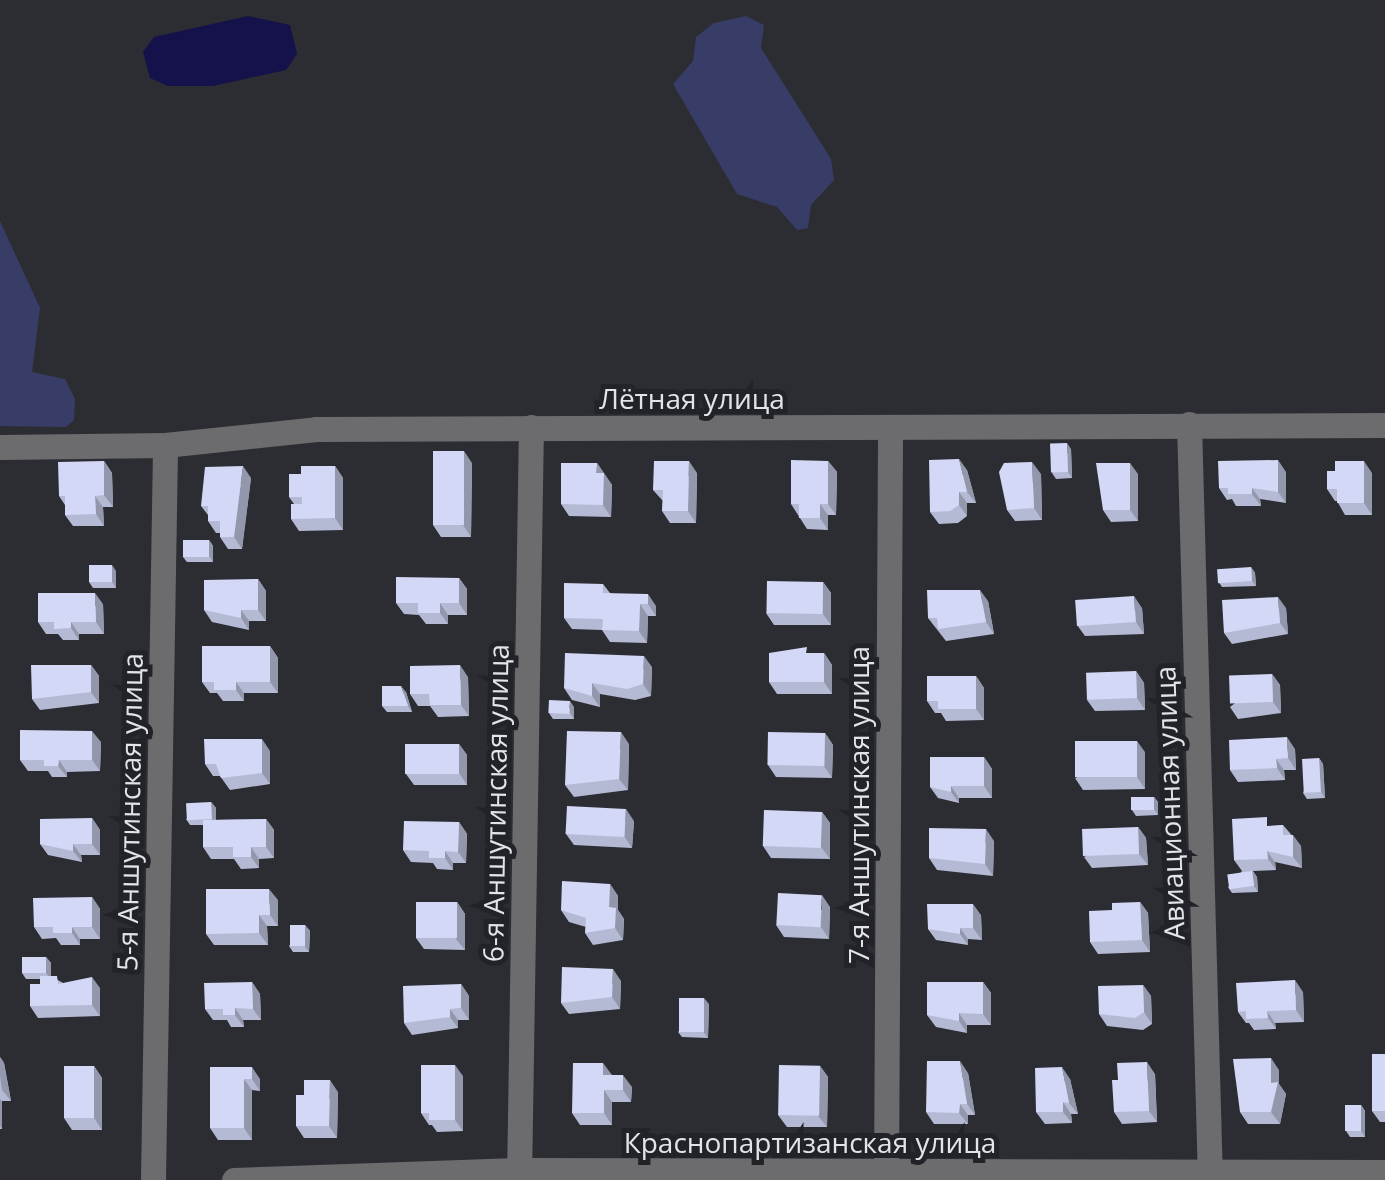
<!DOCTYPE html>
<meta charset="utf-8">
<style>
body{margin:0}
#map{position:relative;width:1385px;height:1180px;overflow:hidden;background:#2c2d33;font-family:"Open Sans",sans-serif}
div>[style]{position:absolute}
.green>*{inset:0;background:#383d67}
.water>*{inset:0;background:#14114b}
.street>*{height:25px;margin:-12.5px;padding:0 12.5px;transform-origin:12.5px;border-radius:12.5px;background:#6c6c6f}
.wall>*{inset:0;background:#b5bad4}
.shaded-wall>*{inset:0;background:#9397ac}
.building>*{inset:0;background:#d2d8f6;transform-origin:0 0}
span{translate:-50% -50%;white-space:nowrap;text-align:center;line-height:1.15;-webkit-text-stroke:10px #222329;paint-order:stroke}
.street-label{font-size:28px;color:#e3e4e7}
</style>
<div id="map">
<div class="green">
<div style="clip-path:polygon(746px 16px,764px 25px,761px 48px,831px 159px,834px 180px,811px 205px,808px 228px,797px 230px,777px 207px,737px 194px,673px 84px,693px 61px,696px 37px,714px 23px)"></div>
<div style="clip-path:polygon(0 221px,40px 308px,32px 372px,65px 379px,75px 399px,74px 420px,66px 427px,0 426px)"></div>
</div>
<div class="water">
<div style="clip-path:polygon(248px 16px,290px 25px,297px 54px,286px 70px,213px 86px,168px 86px,150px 78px,143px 52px,154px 37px)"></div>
</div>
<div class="street">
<div style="left:1189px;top:424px;width:756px;rotate:88.41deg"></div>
<div style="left:0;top:447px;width:165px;rotate:-0.7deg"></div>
<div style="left:165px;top:445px;width:152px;rotate:-6deg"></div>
<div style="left:316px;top:429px;width:1069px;rotate:-0.21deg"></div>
<div style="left:153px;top:1180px;width:735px;rotate:-89.06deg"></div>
<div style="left:234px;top:1180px;width:285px;rotate:-2deg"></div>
<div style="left:519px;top:1170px;width:866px;rotate:0.13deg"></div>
<div style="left:519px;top:1180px;width:753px;rotate:-89.09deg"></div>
<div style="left:886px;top:1180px;width:751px;rotate:-89.69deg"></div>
</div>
<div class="wall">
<div style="clip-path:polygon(1071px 449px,1072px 478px,1056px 479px,1052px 473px)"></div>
<div style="clip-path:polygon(104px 461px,112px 473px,113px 507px,103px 507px,104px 526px,73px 526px,65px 515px,65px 505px,59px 496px)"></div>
<div style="clip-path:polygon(828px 461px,837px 472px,836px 515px,828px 515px,828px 530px,807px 529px,791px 504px)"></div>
<div style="clip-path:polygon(472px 463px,471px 537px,441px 537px,433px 525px)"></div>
<div style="clip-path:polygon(597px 463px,612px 485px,611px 517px,569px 516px,561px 504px)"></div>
<div style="clip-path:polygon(335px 466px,343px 478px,343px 530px,299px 531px,291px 519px,294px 504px,289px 497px,301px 474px)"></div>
<div style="clip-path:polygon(967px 470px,976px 503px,967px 503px,967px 516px,958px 523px,939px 524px,930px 512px)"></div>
<div style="clip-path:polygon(1286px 472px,1286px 503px,1260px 499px,1261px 506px,1236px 506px,1232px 499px,1227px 500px,1219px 488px)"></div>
<div style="clip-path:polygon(697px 473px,696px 523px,670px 523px,662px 511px,663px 501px,653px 490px)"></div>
<div style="clip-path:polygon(1372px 473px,1372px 515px,1345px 515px,1337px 501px,1335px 501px,1327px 489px)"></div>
<div style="clip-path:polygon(1041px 474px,1042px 520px,1015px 521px,1007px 510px)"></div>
<div style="clip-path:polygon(1138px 474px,1138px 521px,1111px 522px,1103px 510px)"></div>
<div style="clip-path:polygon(251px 478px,242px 549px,228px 549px,220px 537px,220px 533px,216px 533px,208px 521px,208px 515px,201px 506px)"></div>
<div style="clip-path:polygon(209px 540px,213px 546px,213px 562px,187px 562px,183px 557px)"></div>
<div style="clip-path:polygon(1251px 567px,1255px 573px,1256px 586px,1222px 587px,1218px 581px)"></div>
<div style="clip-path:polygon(116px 571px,116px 588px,93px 588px,89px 582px)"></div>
<div style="clip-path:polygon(459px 578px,467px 589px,467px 615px,448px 615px,448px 624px,426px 624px,419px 615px,404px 614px,396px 603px)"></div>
<div style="clip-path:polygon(258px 579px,266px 591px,266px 621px,249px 621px,249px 630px,212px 622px,204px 610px)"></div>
<div style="clip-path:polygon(823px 582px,831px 593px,831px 625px,774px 625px,766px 613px)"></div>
<div style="clip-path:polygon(603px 584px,610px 593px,656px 606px,656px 616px,648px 616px,647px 643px,610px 642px,602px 630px,572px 629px,564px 618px)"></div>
<div style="clip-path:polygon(988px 601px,994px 634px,946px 641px,928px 618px)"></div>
<div style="clip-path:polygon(103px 604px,104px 634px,79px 634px,79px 640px,63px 640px,58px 634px,46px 634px,38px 622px)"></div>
<div style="clip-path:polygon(1142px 608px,1144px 634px,1085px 636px,1077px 625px)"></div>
<div style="clip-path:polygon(1286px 608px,1288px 634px,1232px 644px,1224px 633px)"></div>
<div style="clip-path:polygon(270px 646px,278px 658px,278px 693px,244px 693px,244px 701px,223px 701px,217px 693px,210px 693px,202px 682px)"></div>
<div style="clip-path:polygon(811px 653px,824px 653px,832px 665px,832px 694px,777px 694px,769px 682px)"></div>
<div style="clip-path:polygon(91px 665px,99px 676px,99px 703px,40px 710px,32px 699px)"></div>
<div style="clip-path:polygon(652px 667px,651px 696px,635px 700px,600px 694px,600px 707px,572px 700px,564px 688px)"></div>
<div style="clip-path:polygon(1136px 671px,1144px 683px,1145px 710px,1095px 711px,1087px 700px)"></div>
<div style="clip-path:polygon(1272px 674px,1280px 685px,1281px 713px,1238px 719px,1230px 707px)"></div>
<div style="clip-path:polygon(976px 676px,984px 688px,984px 720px,946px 721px,941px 713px,935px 713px,927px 701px)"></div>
<div style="clip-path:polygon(468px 677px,469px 716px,438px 717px,430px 706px,418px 706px,410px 694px)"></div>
<div style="clip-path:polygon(406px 692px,412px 712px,387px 712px,382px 706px)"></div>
<div style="clip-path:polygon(574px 707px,574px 719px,553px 719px,549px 713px)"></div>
<div style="clip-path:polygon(825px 733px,833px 745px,832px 778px,776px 777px,768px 765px)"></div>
<div style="clip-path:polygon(101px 742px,100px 771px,67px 772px,67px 777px,52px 777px,48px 771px,28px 771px,20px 760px)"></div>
<div style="clip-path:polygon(459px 744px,467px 755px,467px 785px,414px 785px,406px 774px)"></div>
<div style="clip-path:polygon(629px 744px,628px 790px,574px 797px,565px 785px)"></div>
<div style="clip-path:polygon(1295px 749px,1296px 770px,1284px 770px,1285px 780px,1238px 782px,1230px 770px)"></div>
<div style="clip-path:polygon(270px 751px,270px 784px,230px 790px,220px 776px,213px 776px,205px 764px)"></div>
<div style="clip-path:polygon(1145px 752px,1145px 789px,1083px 790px,1075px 778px)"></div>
<div style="clip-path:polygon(984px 757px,992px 769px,992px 798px,959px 798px,959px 803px,938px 798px,930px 787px)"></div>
<div style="clip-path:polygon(1319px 758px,1323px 764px,1325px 798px,1307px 799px,1303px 793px)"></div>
<div style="clip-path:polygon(1154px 797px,1158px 802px,1158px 815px,1136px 816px,1132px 810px)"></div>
<div style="clip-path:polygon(211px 802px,216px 808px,216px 820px,266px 819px,274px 830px,274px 858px,259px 859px,259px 868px,241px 869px,234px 859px,211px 859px,203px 847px,203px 825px,190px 825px,186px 819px)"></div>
<div style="clip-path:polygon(822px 812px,830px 823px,830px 859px,771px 858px,763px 846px)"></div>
<div style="clip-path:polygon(92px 818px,100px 830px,100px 855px,81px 855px,82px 862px,48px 855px,40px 844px)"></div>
<div style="clip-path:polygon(634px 821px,632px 848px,574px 845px,566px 834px)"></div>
<div style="clip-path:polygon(459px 822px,467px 834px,466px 863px,453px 863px,453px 870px,437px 869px,433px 863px,411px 862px,403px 850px)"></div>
<div style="clip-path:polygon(1283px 825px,1301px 846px,1302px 868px,1275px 862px,1276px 870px,1253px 871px,1257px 877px,1258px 892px,1232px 893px,1228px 887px,1242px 871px,1234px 860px,1273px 826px)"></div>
<div style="clip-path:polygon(1138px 827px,1146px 838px,1148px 865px,1092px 868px,1084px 857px)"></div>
<div style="clip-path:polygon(994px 841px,993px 876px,937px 870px,929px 858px)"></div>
<div style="clip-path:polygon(610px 884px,618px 896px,618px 910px,624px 919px,623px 940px,593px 945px,585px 933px,586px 927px,569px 922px,561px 910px)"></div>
<div style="clip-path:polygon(92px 897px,100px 909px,100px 939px,80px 939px,80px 945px,61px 945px,56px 938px,42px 939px,34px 927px)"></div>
<div style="clip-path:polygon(278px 900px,278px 926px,267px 926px,268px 945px,214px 945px,206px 934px)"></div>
<div style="clip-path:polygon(457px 902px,465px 914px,465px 950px,424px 949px,416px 938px)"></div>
<div style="clip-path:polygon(1140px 902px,1148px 913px,1150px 952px,1098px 954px,1090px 942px,1112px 910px)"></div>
<div style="clip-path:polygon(830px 907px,829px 939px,784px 937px,776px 925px)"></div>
<div style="clip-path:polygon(981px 915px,982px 940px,968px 939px,968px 945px,936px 940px,928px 929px)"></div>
<div style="clip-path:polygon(305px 925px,310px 931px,309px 952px,293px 952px,289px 946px)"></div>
<div style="clip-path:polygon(46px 957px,51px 963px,51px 976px,63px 983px,100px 988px,100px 1016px,38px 1018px,30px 1006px,40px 984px,40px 979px,26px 979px,22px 973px)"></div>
<div style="clip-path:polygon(621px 981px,620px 1009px,569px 1014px,561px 1003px)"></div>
<div style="clip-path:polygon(252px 982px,260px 994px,261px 1020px,243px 1020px,244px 1027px,231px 1027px,227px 1020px,213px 1020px,205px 1009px)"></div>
<div style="clip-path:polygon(983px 982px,991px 993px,991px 1025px,967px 1025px,967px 1033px,936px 1027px,927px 1015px)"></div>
<div style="clip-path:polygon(461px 984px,469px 996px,469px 1020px,458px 1020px,458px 1028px,412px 1035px,404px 1023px)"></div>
<div style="clip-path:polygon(1143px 985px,1151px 996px,1152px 1024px,1143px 1030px,1107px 1026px,1099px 1014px)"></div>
<div style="clip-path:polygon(1303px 992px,1304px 1022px,1275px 1023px,1276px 1029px,1254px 1030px,1249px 1023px,1246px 1023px,1238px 1012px)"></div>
<div style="clip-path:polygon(709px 1004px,708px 1038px,682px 1037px,678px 1032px)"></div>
<div style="clip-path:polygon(1385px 1054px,1385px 1122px,1380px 1122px,1372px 1111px)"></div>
<div style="clip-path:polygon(0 1057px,4px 1063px,11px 1101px,2px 1101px,2px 1129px,0 1129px)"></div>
<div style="clip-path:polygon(94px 1066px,102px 1078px,102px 1130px,72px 1130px,64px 1118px)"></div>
<div style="clip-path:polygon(820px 1066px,828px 1077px,827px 1127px,787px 1127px,778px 1115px)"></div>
<div style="clip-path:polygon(210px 1067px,260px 1079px,260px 1091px,252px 1090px,252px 1140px,218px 1140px,210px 1128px)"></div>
<div style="clip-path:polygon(1279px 1070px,1279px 1084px,1286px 1094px,1280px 1124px,1248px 1124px,1240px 1112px)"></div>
<div style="clip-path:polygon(968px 1073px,975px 1115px,968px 1115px,968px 1124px,934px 1124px,926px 1112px)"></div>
<div style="clip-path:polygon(1155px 1074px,1157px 1122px,1122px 1124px,1114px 1112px)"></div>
<div style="clip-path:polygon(611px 1075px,632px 1087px,631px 1102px,612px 1102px,612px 1125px,580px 1125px,572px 1113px)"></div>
<div style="clip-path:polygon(463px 1076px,463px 1131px,437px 1132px,432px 1125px,429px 1125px,421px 1113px)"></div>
<div style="clip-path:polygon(1070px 1079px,1078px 1114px,1071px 1114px,1072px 1123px,1045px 1124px,1036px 1112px)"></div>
<div style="clip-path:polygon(338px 1092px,337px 1138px,304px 1138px,296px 1126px)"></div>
<div style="clip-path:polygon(1361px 1105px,1365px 1111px,1365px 1137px,1350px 1137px,1346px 1131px)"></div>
</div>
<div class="shaded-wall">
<div style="clip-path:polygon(1067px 443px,1071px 449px,1072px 478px,1068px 472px)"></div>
<div style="clip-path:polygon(464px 451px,472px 463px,471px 537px,463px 525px)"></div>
<div style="clip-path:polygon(959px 459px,967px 470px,976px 503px,967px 492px)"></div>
<div style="clip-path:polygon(1278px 460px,1286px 472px,1286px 503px,1278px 492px)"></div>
<div style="clip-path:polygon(104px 461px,112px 473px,113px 507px,104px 495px)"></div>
<div style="clip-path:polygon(689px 461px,697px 473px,696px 523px,688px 511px)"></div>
<div style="clip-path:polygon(828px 461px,837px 472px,836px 515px,828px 504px)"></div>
<div style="clip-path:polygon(1364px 461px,1372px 473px,1372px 515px,1364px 503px)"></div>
<div style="clip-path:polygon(1032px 462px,1041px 474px,1042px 520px,1034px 508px)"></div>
<div style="clip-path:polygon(597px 463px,612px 485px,611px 517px,603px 505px,596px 473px)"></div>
<div style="clip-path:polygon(1130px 463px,1138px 474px,1138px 521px,1130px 510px)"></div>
<div style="clip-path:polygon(243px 466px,251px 478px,242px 549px,234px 537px)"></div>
<div style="clip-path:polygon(335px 466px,343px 478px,343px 530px,335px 518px)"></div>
<div style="clip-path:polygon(1252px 488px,1260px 499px,1261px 506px,1252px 494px)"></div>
<div style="clip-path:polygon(959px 492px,967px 503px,967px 516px,959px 505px)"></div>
<div style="clip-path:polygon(95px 496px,103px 507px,104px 526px,96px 514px)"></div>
<div style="clip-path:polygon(820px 504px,828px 515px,828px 530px,820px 518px)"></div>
<div style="clip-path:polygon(209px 540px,213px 546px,213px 562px,209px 556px)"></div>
<div style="clip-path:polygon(112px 565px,116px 571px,116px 588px,112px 582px)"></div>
<div style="clip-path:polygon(1251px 567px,1255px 573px,1256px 586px,1252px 581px)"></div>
<div style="clip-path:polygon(459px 578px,467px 589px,467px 615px,459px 603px)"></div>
<div style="clip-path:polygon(258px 579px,266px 591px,266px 621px,258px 610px)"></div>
<div style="clip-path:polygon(823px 582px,831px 593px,831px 625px,823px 614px)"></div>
<div style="clip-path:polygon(980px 590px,988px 601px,994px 634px,986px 622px)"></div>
<div style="clip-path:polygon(95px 593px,103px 604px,104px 634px,96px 622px)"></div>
<div style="clip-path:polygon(648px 594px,656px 606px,656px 616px,648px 604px)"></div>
<div style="clip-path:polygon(1134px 596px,1142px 608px,1144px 634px,1136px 622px)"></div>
<div style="clip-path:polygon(1278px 597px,1286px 608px,1288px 634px,1280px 623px)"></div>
<div style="clip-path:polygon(440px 603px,448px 615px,448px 624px,440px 613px)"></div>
<div style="clip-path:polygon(640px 604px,648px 616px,647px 643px,639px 631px)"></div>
<div style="clip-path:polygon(241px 610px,249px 621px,249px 630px,241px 618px)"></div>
<div style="clip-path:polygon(71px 622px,79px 634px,79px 640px,71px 628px)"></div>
<div style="clip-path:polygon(270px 646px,278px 658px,278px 693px,270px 682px)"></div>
<div style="clip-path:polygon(824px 653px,832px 665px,832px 694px,824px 682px)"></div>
<div style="clip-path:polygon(644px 656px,652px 667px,651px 696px,643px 684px)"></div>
<div style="clip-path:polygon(91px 665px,99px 676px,99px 703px,91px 692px)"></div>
<div style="clip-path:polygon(460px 665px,468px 677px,469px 716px,461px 705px)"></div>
<div style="clip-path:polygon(1136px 671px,1144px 683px,1145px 710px,1137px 698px)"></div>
<div style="clip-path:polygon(1272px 674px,1280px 685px,1281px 713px,1273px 702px)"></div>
<div style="clip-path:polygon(976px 676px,984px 688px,984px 720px,976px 709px)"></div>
<div style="clip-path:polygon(236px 682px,244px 693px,244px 701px,236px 690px)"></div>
<div style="clip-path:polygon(592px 683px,600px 694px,600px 707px,592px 696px)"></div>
<div style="clip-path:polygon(401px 686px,406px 692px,412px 712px,408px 706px)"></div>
<div style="clip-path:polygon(570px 701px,574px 707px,574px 719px,570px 713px)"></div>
<div style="clip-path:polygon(92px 731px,101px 742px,100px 771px,92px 760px)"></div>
<div style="clip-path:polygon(621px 732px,629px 744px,628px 790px,619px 779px)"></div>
<div style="clip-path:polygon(825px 733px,833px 745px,832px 778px,824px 766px)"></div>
<div style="clip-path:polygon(1287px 737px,1295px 749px,1296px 770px,1288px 758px)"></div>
<div style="clip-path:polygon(262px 739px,270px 751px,270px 784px,262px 773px)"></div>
<div style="clip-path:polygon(1137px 741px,1145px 752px,1145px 789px,1137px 777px)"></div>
<div style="clip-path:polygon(459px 744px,467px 755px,467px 785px,459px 773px)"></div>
<div style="clip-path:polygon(984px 757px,992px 769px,992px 798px,984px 786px)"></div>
<div style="clip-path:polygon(1319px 758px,1323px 764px,1325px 798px,1321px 792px)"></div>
<div style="clip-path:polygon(1276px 759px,1284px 770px,1285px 780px,1277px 768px)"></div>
<div style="clip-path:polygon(59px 760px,67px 772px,67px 777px,58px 766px)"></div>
<div style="clip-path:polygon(951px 786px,959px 798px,959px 803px,951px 792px)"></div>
<div style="clip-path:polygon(1154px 797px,1158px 802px,1158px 815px,1154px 809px)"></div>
<div style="clip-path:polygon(211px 802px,216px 808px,216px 825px,212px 819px)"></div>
<div style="clip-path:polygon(626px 809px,634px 821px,632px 848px,624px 836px)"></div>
<div style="clip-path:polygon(822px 812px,830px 823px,830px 859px,821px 847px)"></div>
<div style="clip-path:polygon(92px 818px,100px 830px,100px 855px,92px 844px)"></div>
<div style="clip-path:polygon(266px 819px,274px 830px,274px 858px,266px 847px)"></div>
<div style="clip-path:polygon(459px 822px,467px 834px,466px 863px,458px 852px)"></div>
<div style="clip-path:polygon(1138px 827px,1146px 838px,1148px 865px,1139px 854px)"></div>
<div style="clip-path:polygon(986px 829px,994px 841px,993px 876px,985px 864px)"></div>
<div style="clip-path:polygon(1293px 835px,1301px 846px,1302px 868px,1293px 857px)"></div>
<div style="clip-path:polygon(73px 844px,81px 855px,82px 862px,73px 851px)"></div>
<div style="clip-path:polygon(251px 847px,259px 859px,259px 868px,251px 857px)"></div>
<div style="clip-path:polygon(445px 851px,453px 863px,453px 870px,445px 858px)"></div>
<div style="clip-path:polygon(1267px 851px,1275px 862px,1276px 870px,1268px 859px)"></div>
<div style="clip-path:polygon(1252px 871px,1257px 877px,1258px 892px,1254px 886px)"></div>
<div style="clip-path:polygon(610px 884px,618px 896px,618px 910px,624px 919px,623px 940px,615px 928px,609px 907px)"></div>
<div style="clip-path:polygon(269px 889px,278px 900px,278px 926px,270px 915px)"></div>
<div style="clip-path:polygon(822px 895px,830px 907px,829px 939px,821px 927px)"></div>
<div style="clip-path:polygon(92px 897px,100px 909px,100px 939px,92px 927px)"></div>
<div style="clip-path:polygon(457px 902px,465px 914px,465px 950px,456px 939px)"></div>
<div style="clip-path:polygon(1140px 902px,1148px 913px,1150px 952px,1142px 940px)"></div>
<div style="clip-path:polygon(973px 904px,981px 915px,982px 940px,973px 928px)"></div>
<div style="clip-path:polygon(259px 915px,267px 926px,268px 945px,259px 933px)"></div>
<div style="clip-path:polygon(305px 925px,310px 931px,309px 952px,305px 947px)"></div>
<div style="clip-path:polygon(72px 927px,80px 939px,80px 945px,72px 933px)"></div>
<div style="clip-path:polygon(960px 928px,968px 939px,968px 945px,960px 934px)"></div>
<div style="clip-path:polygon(46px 957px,51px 963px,51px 979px,46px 973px)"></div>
<div style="clip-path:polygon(613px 969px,621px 981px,620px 1009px,612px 997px)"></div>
<div style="clip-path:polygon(92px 977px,100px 988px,100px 1016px,92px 1005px)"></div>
<div style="clip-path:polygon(1295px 980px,1303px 992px,1304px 1022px,1296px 1010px)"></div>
<div style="clip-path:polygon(252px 982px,260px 994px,261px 1020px,253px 1009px)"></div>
<div style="clip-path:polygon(983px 982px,991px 993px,991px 1025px,983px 1014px)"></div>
<div style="clip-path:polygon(461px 984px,469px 996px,469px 1020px,461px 1008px)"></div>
<div style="clip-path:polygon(1143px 985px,1151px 996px,1152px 1024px,1144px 1012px)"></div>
<div style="clip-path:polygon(704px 998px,709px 1004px,708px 1038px,704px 1033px)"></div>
<div style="clip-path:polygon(235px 1008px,243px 1020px,244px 1027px,235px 1015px)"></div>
<div style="clip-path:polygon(450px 1009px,458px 1020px,458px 1028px,450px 1017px)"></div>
<div style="clip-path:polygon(1267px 1011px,1275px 1023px,1276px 1029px,1268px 1018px)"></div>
<div style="clip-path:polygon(959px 1013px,967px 1025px,967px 1033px,959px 1021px)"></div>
<div style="clip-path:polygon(0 1057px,4px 1063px,11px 1101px,2px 1090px,0 1076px)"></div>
<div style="clip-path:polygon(1271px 1058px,1279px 1070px,1279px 1084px,1286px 1094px,1280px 1124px,1271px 1112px)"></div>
<div style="clip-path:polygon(960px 1061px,968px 1073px,975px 1115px,967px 1104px)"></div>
<div style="clip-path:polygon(1147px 1062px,1155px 1074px,1157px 1122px,1149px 1111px)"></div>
<div style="clip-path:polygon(603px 1063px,612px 1075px,603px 1075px)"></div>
<div style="clip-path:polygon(455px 1065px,463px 1076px,463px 1131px,455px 1120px)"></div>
<div style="clip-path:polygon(94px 1066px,102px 1078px,102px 1130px,94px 1118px)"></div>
<div style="clip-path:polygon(820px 1066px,828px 1077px,827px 1127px,818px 1116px)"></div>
<div style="clip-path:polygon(252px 1067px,260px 1079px,260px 1091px,252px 1079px)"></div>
<div style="clip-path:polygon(1062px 1067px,1070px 1079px,1078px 1114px,1069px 1103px)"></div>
<div style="clip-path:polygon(623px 1075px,632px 1087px,631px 1102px,623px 1090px)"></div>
<div style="clip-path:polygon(244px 1079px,252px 1090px,252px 1140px,244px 1128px)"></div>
<div style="clip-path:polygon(330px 1080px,338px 1092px,337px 1138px,329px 1126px)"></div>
<div style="clip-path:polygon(604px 1090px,612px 1102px,612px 1125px,604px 1113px)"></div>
<div style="clip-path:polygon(0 1099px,2px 1101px,2px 1129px,0 1126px)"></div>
<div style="clip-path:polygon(1063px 1102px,1071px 1114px,1072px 1123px,1063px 1112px)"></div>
<div style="clip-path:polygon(960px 1104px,968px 1115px,968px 1124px,959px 1113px)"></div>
<div style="clip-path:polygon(1361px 1105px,1365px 1111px,1365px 1137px,1361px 1131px)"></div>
</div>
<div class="building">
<div style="left:1067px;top:443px;width:29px;height:17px;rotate:88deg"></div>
<div style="left:433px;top:451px;width:31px;height:74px"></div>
<div style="clip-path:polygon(959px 459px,967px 492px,959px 492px,959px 505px,950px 511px,930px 512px,929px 460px)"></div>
<div style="clip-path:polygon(791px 460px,828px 461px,828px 504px,820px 504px,820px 518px,799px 518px,799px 504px,791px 504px)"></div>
<div style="clip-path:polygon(1278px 460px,1278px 492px,1252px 488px,1252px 494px,1228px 494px,1228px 488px,1219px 488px,1218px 461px)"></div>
<div style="clip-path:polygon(104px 461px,104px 495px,95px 496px,96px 514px,65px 515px,65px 496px,59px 496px,58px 462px)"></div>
<div style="clip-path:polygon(654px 461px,689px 461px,688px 511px,662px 511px,663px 490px,653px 490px)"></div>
<div style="clip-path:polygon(1335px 461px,1364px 461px,1364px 503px,1337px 503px,1337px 489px,1327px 489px,1327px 471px,1335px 471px)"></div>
<div style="clip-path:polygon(1032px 462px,1034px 508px,1007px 510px,999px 472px,1004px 463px)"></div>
<div style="clip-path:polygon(561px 463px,597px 463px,596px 473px,604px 473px,603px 505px,561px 504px)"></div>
<div style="clip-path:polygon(1096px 463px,1130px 463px,1130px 510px,1103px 510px)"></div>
<div style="clip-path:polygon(243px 466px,234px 537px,220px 537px,220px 521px,208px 521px,208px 506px,201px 506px,205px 467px)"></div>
<div style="clip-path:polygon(301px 466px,335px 466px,335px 518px,291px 519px,291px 504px,302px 504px,302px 497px,289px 497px,289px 474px,301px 474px)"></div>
<div style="left:183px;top:540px;width:26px;height:17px"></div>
<div style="left:89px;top:565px;width:23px;height:17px"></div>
<div style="left:1251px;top:567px;width:14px;height:34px;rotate:86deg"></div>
<div style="clip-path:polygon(396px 577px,459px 578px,459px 603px,440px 603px,440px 613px,418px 613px,418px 603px,396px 603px)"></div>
<div style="clip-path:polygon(258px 579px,258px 610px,241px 610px,241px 618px,204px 610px,204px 580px)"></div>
<div style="left:767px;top:581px;width:56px;height:32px;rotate:1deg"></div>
<div style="clip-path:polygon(564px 583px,603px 584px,603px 593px,648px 594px,648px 604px,640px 604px,639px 631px,602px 630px,603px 619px,564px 618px)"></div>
<div style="clip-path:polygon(927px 590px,980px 590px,986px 622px,938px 629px,937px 618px,928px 618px)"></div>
<div style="clip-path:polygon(38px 593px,95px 593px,96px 622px,71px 622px,71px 628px,54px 629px,54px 622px,38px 622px)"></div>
<div style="left:1134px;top:596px;width:26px;height:59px;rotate:86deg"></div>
<div style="clip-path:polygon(1278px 597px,1280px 623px,1224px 633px,1222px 600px)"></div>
<div style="clip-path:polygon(202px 646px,270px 646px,270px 682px,236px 682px,236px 690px,214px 690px,214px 682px,202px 682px)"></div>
<div style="clip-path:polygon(807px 647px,806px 653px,824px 653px,824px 682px,769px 682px,769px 653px)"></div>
<div style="clip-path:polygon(565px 653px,644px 656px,643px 684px,627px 689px,592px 683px,592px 696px,564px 688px)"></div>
<div style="clip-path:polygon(31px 665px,91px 665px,91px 692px,32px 699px)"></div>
<div style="clip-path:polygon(460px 665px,461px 705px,430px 705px,429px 694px,410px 694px,410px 666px)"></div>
<div style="left:1136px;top:671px;width:27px;height:50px;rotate:88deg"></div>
<div style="left:1272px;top:674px;width:28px;height:43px;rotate:88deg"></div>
<div style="clip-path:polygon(927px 676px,976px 676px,976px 709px,938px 709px,938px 701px,927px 701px)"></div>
<div style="clip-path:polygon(382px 686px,401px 686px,408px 706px,382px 706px)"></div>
<div style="left:549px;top:700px;width:21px;height:13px;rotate:3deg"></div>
<div style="clip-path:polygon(20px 730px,92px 731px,92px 760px,59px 760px,58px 766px,44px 766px,44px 760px,20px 760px)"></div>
<div style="clip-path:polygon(567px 731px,621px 732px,619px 779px,565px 785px)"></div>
<div style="left:768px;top:732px;width:57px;height:33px;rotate:1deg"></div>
<div style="clip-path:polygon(1287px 737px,1288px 758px,1276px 759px,1277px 768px,1230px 770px,1229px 740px)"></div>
<div style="clip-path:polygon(204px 739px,262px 739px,262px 773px,221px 778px,216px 764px,205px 764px)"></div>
<div style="left:1137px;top:741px;width:36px;height:62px;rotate:90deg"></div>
<div style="left:405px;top:744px;width:54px;height:30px"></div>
<div style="clip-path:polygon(930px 757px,984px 757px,984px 786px,951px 786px,951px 792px,930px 787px)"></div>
<div style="left:1319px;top:758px;width:34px;height:17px;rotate:87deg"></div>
<div style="left:1131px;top:797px;width:23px;height:13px"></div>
<div style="left:211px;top:802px;width:17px;height:25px;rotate:87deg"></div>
<div style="left:567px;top:806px;width:59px;height:28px;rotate:3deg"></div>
<div style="left:764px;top:810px;width:58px;height:36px;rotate:2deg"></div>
<div style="clip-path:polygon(1267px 817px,1267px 826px,1283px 825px,1283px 835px,1293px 835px,1293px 857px,1267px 851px,1268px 859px,1234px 860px,1232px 819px)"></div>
<div style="clip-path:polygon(92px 818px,92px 844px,73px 844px,73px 851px,40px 844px,40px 819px)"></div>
<div style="clip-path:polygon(266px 819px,266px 847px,251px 847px,251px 857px,233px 857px,233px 847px,203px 847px,203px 820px)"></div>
<div style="clip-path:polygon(404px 821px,459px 822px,458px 852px,445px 851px,445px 858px,429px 858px,429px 851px,403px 850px)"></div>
<div style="left:1138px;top:827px;width:27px;height:56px;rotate:88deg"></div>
<div style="clip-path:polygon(929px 828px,986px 829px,985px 864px,929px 858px)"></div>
<div style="left:1252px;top:871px;width:15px;height:25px;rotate:82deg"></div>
<div style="clip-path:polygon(562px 881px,610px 884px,609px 907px,616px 908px,615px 928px,585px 933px,586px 918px,561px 910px)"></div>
<div style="clip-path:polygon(206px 889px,269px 889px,270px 915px,259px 915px,259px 933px,206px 934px)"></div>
<div style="left:778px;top:893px;width:44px;height:32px;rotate:3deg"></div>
<div style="clip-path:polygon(92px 897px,92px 927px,72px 927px,72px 933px,53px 933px,53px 927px,34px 927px,33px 898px)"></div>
<div style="left:416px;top:902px;width:41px;height:36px"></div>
<div style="clip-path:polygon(1140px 902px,1142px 940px,1090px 942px,1089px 911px,1112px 910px,1112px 903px)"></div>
<div style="clip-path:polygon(927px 904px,973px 904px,973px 928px,960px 928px,960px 934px,928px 929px)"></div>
<div style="left:290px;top:925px;width:15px;height:21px"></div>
<div style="left:22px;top:957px;width:24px;height:16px"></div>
<div style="clip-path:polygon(562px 967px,613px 969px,612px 997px,561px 1003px)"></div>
<div style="clip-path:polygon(40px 976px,57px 976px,58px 984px,92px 977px,92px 1005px,30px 1006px,30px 984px,40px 984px)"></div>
<div style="clip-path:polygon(1295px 980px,1296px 1010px,1267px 1011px,1268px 1018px,1246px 1019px,1246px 1011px,1238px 1012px,1236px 983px)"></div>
<div style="clip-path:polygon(252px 982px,253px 1009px,235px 1008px,235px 1015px,223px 1015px,223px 1009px,205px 1009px,204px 983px)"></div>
<div style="clip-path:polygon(927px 982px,983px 982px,983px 1014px,959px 1013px,959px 1021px,927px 1015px)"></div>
<div style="clip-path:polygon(461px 984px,461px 1008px,450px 1009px,450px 1017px,404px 1023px,403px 986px)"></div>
<div style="clip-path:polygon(1143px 985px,1144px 1012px,1135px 1018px,1099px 1014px,1098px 986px)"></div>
<div style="left:679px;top:998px;width:25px;height:34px"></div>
<div style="left:1372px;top:1054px;width:13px;height:57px"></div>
<div style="clip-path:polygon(1271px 1058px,1271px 1083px,1278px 1082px,1271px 1112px,1240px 1112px,1233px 1059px)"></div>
<div style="clip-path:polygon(927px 1061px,960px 1061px,967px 1104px,960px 1104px,959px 1113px,926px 1112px)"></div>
<div style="clip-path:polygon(1147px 1062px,1149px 1111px,1114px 1112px,1112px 1080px,1118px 1080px,1117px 1063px)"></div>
<div style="clip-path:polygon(573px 1063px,603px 1063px,603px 1075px,623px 1075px,623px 1090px,604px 1090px,604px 1113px,572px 1113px)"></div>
<div style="clip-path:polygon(421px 1065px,455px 1065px,455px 1120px,429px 1120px,429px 1113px,421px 1113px)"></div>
<div style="left:779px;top:1065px;width:41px;height:50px;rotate:1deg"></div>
<div style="left:64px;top:1066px;width:30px;height:52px"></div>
<div style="clip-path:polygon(210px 1067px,252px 1067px,252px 1079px,244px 1079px,244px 1128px,210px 1128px)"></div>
<div style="clip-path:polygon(1062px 1067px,1069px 1103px,1063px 1102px,1063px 1112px,1036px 1112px,1035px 1068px)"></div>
<div style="clip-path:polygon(304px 1080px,330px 1080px,329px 1126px,296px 1126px,296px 1095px,304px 1095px)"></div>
<div style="left:1345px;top:1105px;width:16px;height:26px"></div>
</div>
<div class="street-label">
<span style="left:692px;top:398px">Лётная улица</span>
<span style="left:495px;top:803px;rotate:-89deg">6-я Аншутинская улица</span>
<span style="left:1169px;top:803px;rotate:-92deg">Авиационная улица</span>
<span style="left:858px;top:805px;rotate:-90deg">7-я Аншутинская улица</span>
<span style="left:129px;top:812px;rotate:-89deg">5-я Аншутинская улица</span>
<span style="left:810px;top:1142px">Краснопартизанская улица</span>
</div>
</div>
